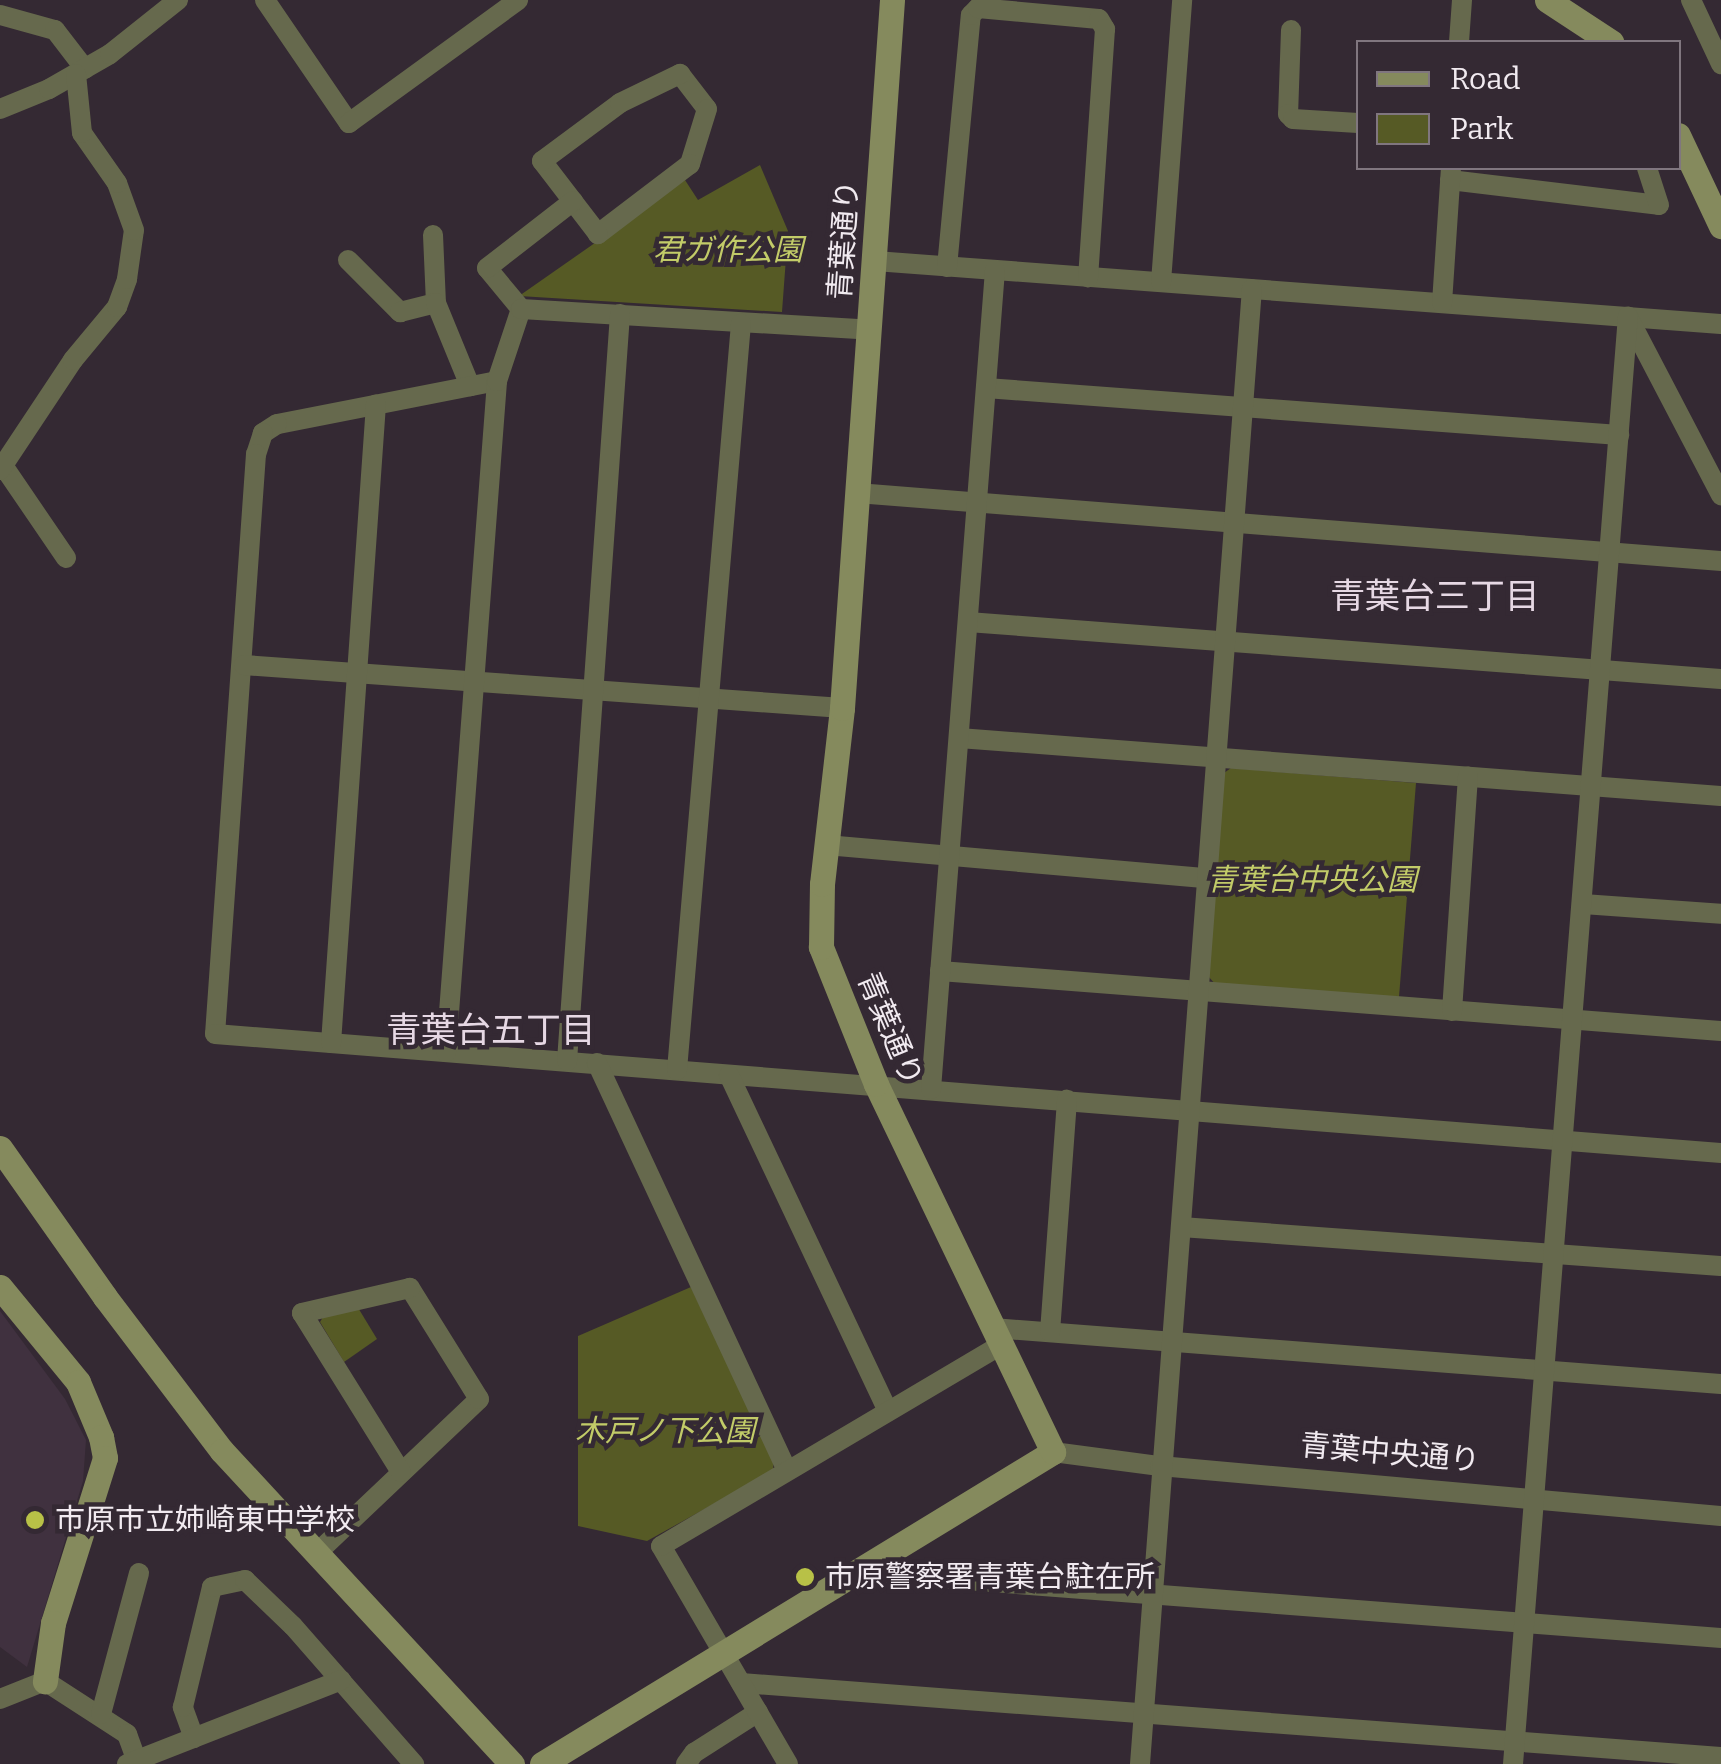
<!DOCTYPE html>
<meta charset="utf-8">
<style>
body{margin:0}
#map{position:relative;width:1721px;height:1764px;overflow:hidden;background:#342933;font-family:Bitter,"Noto Sans JP",serif}
div>[style]{position:absolute}
.built>*{inset:0;background:#40313f}
.green>*{inset:0;background:#565a25}
.street>*{height:20px;margin:-10px;padding:0 10px;transform-origin:10px;border-radius:10px;background:#66694d}
.secondary>*{height:25px;margin:-12.5px;padding:0 12.5px;transform-origin:12.5px;border-radius:12.5px;background:#858a5d}
.dots>*{width:28px;height:28px;translate:-50% -50%;box-sizing:border-box;border:5px solid #342933;border-radius:50%}
span{translate:-50% -50%;white-space:nowrap;text-align:center;line-height:1.15;-webkit-text-stroke:9px #342933;paint-order:stroke}
.street-label{font-size:30px;color:#f1eaf0}
.park-label{font-size:30px;color:#c2cb68;font-style:italic}
.poi-label{font-size:30px;color:#f1eaf0}
.left{translate:0 -50%;text-align:left}
.quarter-label{font-size:35px;color:#e6d8e4}
.legend{position:absolute;left:1356px;top:40px;width:325px;height:130px;box-sizing:border-box;background:#342933;border:2px solid #80767f;margin:0;padding:12px 18px;list-style:none;font-size:30px;color:#f1eaf0}
.legend li{display:flex;align-items:center;gap:20px;height:50px}
.legend b{width:50px;border:2px solid #80767f}
</style>
<div id="map">
<div class="built">
<div style="clip-path:polygon(0 1311px,65px 1399px,86px 1440px,83px 1481px,27px 1667px,0 1647px)"></div>
</div>
<div class="green">
<div style="clip-path:polygon(760px 165px,788px 231px,782px 312px,519px 296px,685px 180px,698px 200px)"></div>
<div style="clip-path:polygon(1231px 768px,1416px 783px,1399px 997px,1216px 985px,1208px 976px,1224px 773px)"></div>
<div style="clip-path:polygon(691px 1287px,774px 1458px,773px 1471px,647px 1541px,578px 1526px,578px 1336px)"></div>
<div style="clip-path:polygon(357px 1306px,377px 1339px,344px 1362px,320px 1322px,326px 1312px)"></div>
</div>
<div class="street">
<div style="left:265px;top:0;width:149px;rotate:55.7deg"></div>
<div style="left:349px;top:123px;width:209px;rotate:-36deg"></div>
<div style="left:1691px;top:0;width:71px;rotate:64.9deg"></div>
<div style="left:0;top:15px;width:57px;rotate:15.3deg"></div>
<div style="left:55px;top:30px;width:49px;rotate:52.4deg"></div>
<div style="left:1291px;top:30px;width:84px;rotate:92deg"></div>
<div style="left:1288px;top:114px;width:7px;rotate:45deg"></div>
<div style="left:1293px;top:119px;width:65px;rotate:3.5deg"></div>
<div style="left:1459px;top:42px;width:42px;rotate:-85.9deg"></div>
<div style="left:680px;top:74px;width:44px;rotate:52.4deg"></div>
<div style="left:707px;top:109px;width:58px;rotate:107.2deg"></div>
<div style="left:690px;top:164px;width:116px;rotate:142.7deg"></div>
<div style="left:598px;top:234px;width:92px;rotate:-127.5deg"></div>
<div style="left:542px;top:161px;width:97px;rotate:-36.6deg"></div>
<div style="left:620px;top:103px;width:67px;rotate:-25.8deg"></div>
<div style="left:0;top:109px;width:53px;rotate:-22.2deg"></div>
<div style="left:49px;top:89px;width:70px;rotate:-29.8deg"></div>
<div style="left:110px;top:54px;width:87px;rotate:-38.5deg"></div>
<div style="left:1450px;top:180px;width:210px;rotate:6.8deg"></div>
<div style="left:1659px;top:205px;width:39px;rotate:-108deg"></div>
<div style="left:433px;top:235px;width:68px;rotate:87.5deg"></div>
<div style="left:348px;top:260px;width:74px;rotate:45deg"></div>
<div style="left:400px;top:312px;width:37px;rotate:-14deg"></div>
<div style="left:436px;top:303px;width:90px;rotate:67.7deg"></div>
<div style="left:875px;top:261px;width:848px;rotate:4.26deg"></div>
<div style="left:947px;top:267px;width:253px;rotate:-84.6deg"></div>
<div style="left:971px;top:15px;width:10px;rotate:-45deg"></div>
<div style="left:978px;top:8px;width:121px;rotate:5.2deg"></div>
<div style="left:1099px;top:19px;width:12px;rotate:59deg"></div>
<div style="left:1105px;top:29px;width:249px;rotate:93.9deg"></div>
<div style="left:1161px;top:282px;width:283px;rotate:-85.7deg"></div>
<div style="left:1442px;top:303px;width:134px;rotate:-86.2deg"></div>
<div style="left:521px;top:309px;width:53px;rotate:-129.7deg"></div>
<div style="left:487px;top:268px;width:109px;rotate:-37.9deg"></div>
<div style="left:1629px;top:319px;width:199px;rotate:62.4deg"></div>
<div style="left:497px;top:381px;width:224px;rotate:168.9deg"></div>
<div style="left:277px;top:424px;width:17px;rotate:147deg"></div>
<div style="left:263px;top:433px;width:22px;rotate:108deg"></div>
<div style="left:256px;top:454px;width:581px;rotate:94.04deg"></div>
<div style="left:215px;top:1034px;width:1511px;rotate:4.52deg"></div>
<div style="left:986px;top:388px;width:635px;rotate:4.25deg"></div>
<div style="left:4px;top:467px;width:110px;rotate:55.7deg"></div>
<div style="left:0;top:470px;width:132px;rotate:-56.4deg"></div>
<div style="left:73px;top:360px;width:69px;rotate:-50.3deg"></div>
<div style="left:117px;top:307px;width:30px;rotate:-70deg"></div>
<div style="left:127px;top:279px;width:49px;rotate:-81.9deg"></div>
<div style="left:134px;top:230px;width:50px;rotate:-109.9deg"></div>
<div style="left:117px;top:183px;width:61px;rotate:-125deg"></div>
<div style="left:82px;top:133px;width:59px;rotate:-95.8deg"></div>
<div style="left:857px;top:493px;width:867px;rotate:4.5deg"></div>
<div style="left:968px;top:622px;width:755px;rotate:4.33deg"></div>
<div style="left:244px;top:665px;width:600px;rotate:4.11deg"></div>
<div style="left:959px;top:738px;width:764px;rotate:4.35deg"></div>
<div style="left:826px;top:845px;width:382px;rotate:5deg"></div>
<div style="left:1583px;top:904px;width:138px;rotate:4.1deg"></div>
<div style="left:940px;top:971px;width:783px;rotate:4.39deg"></div>
<div style="left:1452px;top:1011px;width:235px;rotate:-86.1deg"></div>
<div style="left:331px;top:1043px;width:640px;rotate:-85.97deg"></div>
<div style="left:446px;top:1052px;width:673px;rotate:-85.65deg"></div>
<div style="left:497px;top:381px;width:76px;rotate:-71.6deg"></div>
<div style="left:521px;top:309px;width:350px;rotate:3.4deg"></div>
<div style="left:567px;top:1061px;width:749px;rotate:-85.94deg"></div>
<div style="left:597px;top:1063px;width:449px;rotate:65deg"></div>
<div style="left:677px;top:1070px;width:749px;rotate:-85.1deg"></div>
<div style="left:729px;top:1075px;width:372px;rotate:64.7deg"></div>
<div style="left:931px;top:1089px;width:821px;rotate:-85.53deg"></div>
<div style="left:1181px;top:1227px;width:541px;rotate:4.13deg"></div>
<div style="left:993px;top:1328px;width:730px;rotate:4.4deg"></div>
<div style="left:1050px;top:1332px;width:233px;rotate:-85.8deg"></div>
<div style="left:1053px;top:1452px;width:108px;rotate:7.5deg"></div>
<div style="left:1160px;top:1466px;width:563px;rotate:5.09deg"></div>
<div style="left:318px;top:1552px;width:222px;rotate:-43.5deg"></div>
<div style="left:479px;top:1399px;width:131px;rotate:-121.9deg"></div>
<div style="left:410px;top:1288px;width:111px;rotate:167deg"></div>
<div style="left:302px;top:1313px;width:187px;rotate:58.1deg"></div>
<div style="left:861px;top:1572px;width:863px;rotate:4.39deg"></div>
<div style="left:741px;top:1683px;width:983px;rotate:4.32deg"></div>
<div style="left:0;top:1699px;width:48px;rotate:-21.8deg"></div>
<div style="left:45px;top:1681px;width:98px;rotate:32.9deg"></div>
<div style="left:127px;top:1734px;width:32px;rotate:70deg"></div>
<div style="left:101px;top:1714px;width:146px;rotate:-74.9deg"></div>
<div style="left:194px;top:1738px;width:33px;rotate:-110deg"></div>
<div style="left:183px;top:1707px;width:123px;rotate:-76.4deg"></div>
<div style="left:212px;top:1587px;width:34px;rotate:-12deg"></div>
<div style="left:245px;top:1580px;width:66px;rotate:43.8deg"></div>
<div style="left:293px;top:1626px;width:184px;rotate:48.8deg"></div>
<div style="left:127px;top:1764px;width:230px;rotate:-21.4deg"></div>
<div style="left:686px;top:1764px;width:14px;rotate:-54deg"></div>
<div style="left:694px;top:1753px;width:76px;rotate:-32.6deg"></div>
<div style="left:788px;top:1764px;width:252px;rotate:-120.2deg"></div>
<div style="left:661px;top:1546px;width:395px;rotate:-30.6deg"></div>
<div style="left:1140px;top:1764px;width:1479px;rotate:-85.66deg"></div>
<div style="left:1513px;top:1764px;width:1452px;rotate:-85.46deg"></div>
</div>
<div class="secondary">
<div style="left:1547px;top:0;width:77px;rotate:33.3deg"></div>
<div style="left:1678px;top:135px;width:101px;rotate:64.7deg"></div>
<div style="left:0;top:1148px;width:182px;rotate:54.8deg"></div>
<div style="left:105px;top:1297px;width:193px;rotate:52.8deg"></div>
<div style="left:222px;top:1451px;width:427px;rotate:47.2deg"></div>
<div style="left:0;top:1287px;width:123px;rotate:50.6deg"></div>
<div style="left:78px;top:1382px;width:60px;rotate:67.3deg"></div>
<div style="left:101px;top:1437px;width:21px;rotate:79deg"></div>
<div style="left:105px;top:1458px;width:173px;rotate:107.5deg"></div>
<div style="left:53px;top:1623px;width:59px;rotate:97.9deg"></div>
<div style="left:542px;top:1764px;width:599px;rotate:-31.41deg"></div>
<div style="left:1053px;top:1452px;width:408px;rotate:-115.7deg"></div>
<div style="left:876px;top:1084px;width:148px;rotate:-111.9deg"></div>
<div style="left:821px;top:947px;width:63px;rotate:-89.1deg"></div>
<div style="left:822px;top:884px;width:177px;rotate:-83.5deg"></div>
<div style="left:842px;top:708px;width:710px;rotate:-85.96deg"></div>
</div>
<div class="dots">
<div style="left:35px;top:1520px;background:#b8c147"></div>
<div style="left:805px;top:1577px;background:#b8c147"></div>
</div>
<div class="street-label">
<span style="left:844px;top:240px;rotate:-86deg">青葉通り</span>
<span style="left:890px;top:1029px;rotate:67deg">青葉通り</span>
<span style="left:1390px;top:1453px;rotate:5deg">青葉中央通り</span>
</div>
<div class="park-label">
<span style="left:728px;top:250px">君ガ作公園</span>
<span style="left:1312px;top:880px">青葉台中央公園</span>
<span style="left:665px;top:1431px">木戸ノ下公園</span>
</div>
<div class="poi-label">
<span class="left" style="left:55px;top:1520px">市原市立姉崎東中学校</span>
<span class="left" style="left:825px;top:1577px">市原警察署青葉台駐在所</span>
</div>
<div class="quarter-label">
<span style="left:1435px;top:596px">青葉台三丁目</span>
<span style="left:491px;top:1030px">青葉台五丁目</span>
</div>
<ul class="legend">
<li><b style="height:12px;background:#858a5d"></b>Road</li>
<li><b style="height:28px;background:#565a25"></b>Park</li>
</ul>
</div>
